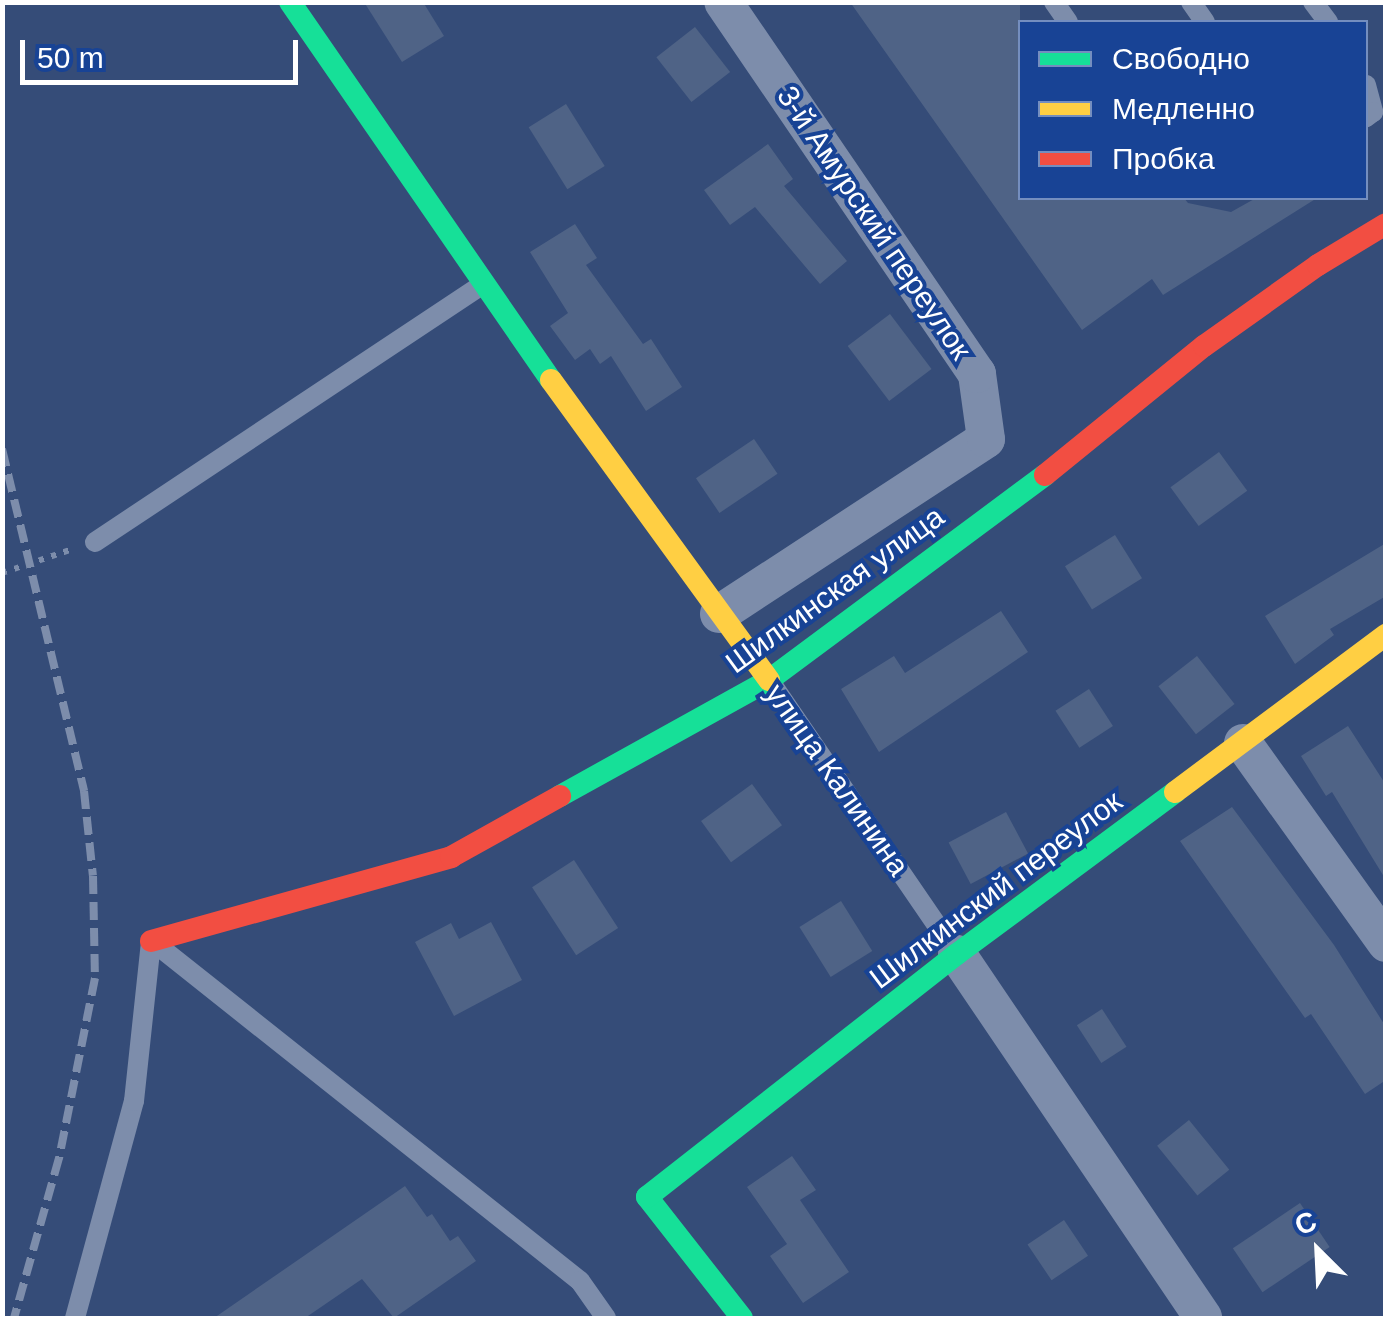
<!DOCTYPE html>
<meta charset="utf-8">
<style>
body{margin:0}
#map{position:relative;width:1388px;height:1321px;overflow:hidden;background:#354c78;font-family:Arial,sans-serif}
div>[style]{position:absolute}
.building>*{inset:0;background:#4f6386;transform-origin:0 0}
.path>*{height:6px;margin-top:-3px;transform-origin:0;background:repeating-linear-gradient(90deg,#7d8dab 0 5px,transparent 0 13px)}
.lane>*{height:20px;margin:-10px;padding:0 10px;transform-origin:10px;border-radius:10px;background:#7d8dab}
.street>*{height:38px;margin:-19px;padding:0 19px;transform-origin:19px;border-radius:19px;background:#7d8dab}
.fast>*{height:22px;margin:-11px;padding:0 11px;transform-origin:11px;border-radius:11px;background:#16e098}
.slow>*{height:22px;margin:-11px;padding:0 11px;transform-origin:11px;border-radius:11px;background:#ffcf43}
.jam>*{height:22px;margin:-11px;padding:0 11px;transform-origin:11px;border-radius:11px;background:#f24e42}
.rail>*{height:8px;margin-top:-4px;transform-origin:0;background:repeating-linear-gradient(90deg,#7d8dab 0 18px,transparent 0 26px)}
span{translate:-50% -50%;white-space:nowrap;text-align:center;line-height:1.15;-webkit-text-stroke:8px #184395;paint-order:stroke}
.street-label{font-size:30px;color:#fff}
.frame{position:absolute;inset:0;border:5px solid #fff;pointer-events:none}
.legend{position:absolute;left:1018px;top:20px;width:350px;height:180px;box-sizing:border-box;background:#184395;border:2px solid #748ebf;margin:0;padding:12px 18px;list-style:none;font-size:30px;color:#fff}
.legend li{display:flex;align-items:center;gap:20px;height:50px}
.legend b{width:50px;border:2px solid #748ebf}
.north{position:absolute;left:1268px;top:1201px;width:100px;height:100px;-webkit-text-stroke:8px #184395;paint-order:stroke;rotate:336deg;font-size:28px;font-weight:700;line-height:40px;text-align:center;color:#fff}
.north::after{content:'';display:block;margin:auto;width:35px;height:45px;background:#fff;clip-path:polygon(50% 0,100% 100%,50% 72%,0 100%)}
.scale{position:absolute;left:20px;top:40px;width:278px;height:45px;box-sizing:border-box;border:5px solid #fff;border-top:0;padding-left:12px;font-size:30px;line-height:35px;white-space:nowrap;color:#fff;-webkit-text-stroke:8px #184395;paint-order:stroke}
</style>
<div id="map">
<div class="building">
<div style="clip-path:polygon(364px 2px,423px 2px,444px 36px,402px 62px)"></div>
<div style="clip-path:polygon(850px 2px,1020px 2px,1020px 198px,1184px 198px,1188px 203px,1231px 212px,1256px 198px,1317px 198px,1163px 295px,1152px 279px,1082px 330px)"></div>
<div style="left:695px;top:27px;width:57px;height:49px;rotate:52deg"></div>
<div style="left:566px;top:104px;width:73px;height:44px;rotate:58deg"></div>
<div style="clip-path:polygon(768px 144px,793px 179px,784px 186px,847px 261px,820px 284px,755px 207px,730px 225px,704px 190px)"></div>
<div style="clip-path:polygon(575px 224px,597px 258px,586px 265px,643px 344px,651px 339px,682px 387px,646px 411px,611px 356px,600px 364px,590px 349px,575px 360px,550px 326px,568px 313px,530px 252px)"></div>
<div style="left:890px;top:314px;width:69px;height:53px;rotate:53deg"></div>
<div style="left:754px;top:439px;width:42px;height:70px;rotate:56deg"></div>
<div style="left:1219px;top:452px;width:48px;height:60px;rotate:54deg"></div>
<div style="left:1115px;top:535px;width:51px;height:59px;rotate:58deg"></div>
<div style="clip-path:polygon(1386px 543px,1386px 596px,1330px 629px,1334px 635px,1295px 664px,1265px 616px)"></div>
<div style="clip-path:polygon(1001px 611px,1028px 652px,879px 752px,841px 689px,894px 656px,905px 673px)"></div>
<div style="left:1197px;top:656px;width:61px;height:49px;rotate:52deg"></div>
<div style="left:1089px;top:689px;width:44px;height:40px;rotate:57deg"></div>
<div style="clip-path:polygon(1348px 726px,1386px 785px,1386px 880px,1332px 792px,1326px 796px,1301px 756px)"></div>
<div style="left:752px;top:784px;width:51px;height:63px;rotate:54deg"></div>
<div style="clip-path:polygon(1232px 807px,1334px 945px,1386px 1027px,1386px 1080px,1365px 1094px,1311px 1014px,1305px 1018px,1180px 841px)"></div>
<div style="left:1006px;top:812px;width:47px;height:65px;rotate:62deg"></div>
<div style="left:574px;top:860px;width:81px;height:50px;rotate:57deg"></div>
<div style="left:841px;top:901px;width:59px;height:49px;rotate:58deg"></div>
<div style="clip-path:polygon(491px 922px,522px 980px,454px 1016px,415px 942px,451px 923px,459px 939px)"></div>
<div style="left:1102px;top:1009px;width:45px;height:30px;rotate:57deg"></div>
<div style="left:1189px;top:1120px;width:64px;height:41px;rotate:51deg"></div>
<div style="clip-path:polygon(792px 1156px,816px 1190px,800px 1200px,849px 1272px,803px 1303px,770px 1256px,787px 1244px,747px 1187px)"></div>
<div style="clip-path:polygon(405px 1186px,427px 1217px,432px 1214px,450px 1241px,458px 1236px,476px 1261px,394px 1318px,362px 1279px,305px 1318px,214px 1318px)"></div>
<div style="left:1300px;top:1203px;width:53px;height:81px;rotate:56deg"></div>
<div style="left:1064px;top:1220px;width:43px;height:44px;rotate:56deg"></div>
</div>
<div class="path">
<div style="left:2px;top:573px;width:72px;rotate:-18.7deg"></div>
</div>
<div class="lane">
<div style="left:1054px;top:2px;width:24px;rotate:55deg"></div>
<div style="left:1191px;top:2px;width:24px;rotate:55deg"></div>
<div style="left:1313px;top:2px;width:25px;rotate:53deg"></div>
<div style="left:1366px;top:85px;width:28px;rotate:75deg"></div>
<div style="left:1373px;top:112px;width:9px;rotate:144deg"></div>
<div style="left:95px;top:542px;width:463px;rotate:-33.6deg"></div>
<div style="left:769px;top:680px;width:331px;rotate:55.6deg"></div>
<div style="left:157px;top:945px;width:540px;rotate:38.46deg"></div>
<div style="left:580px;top:1281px;width:45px;rotate:54.9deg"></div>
<div style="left:75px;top:1318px;width:225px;rotate:-74.8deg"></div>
<div style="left:134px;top:1101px;width:159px;rotate:-83.9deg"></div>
</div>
<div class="street">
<div style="left:719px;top:614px;width:319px;rotate:-33.2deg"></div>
<div style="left:986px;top:439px;width:66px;rotate:-97.9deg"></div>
<div style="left:977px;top:374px;width:450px;rotate:-124.3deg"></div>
<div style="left:1243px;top:743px;width:246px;rotate:54.4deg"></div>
<div style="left:957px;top:954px;width:439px;rotate:55.9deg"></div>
</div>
<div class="fast">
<div style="left:290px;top:2px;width:459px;rotate:55.4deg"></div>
<div style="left:560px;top:796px;width:239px;rotate:-29deg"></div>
<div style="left:769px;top:680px;width:344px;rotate:-36.6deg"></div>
<div style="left:742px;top:1318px;width:154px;rotate:-128.1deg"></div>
<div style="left:647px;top:1197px;width:394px;rotate:-38.1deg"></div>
<div style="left:957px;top:954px;width:272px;rotate:-36.6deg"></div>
</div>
<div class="slow">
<div style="left:551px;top:380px;width:371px;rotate:54deg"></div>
<div style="left:1175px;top:792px;width:263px;rotate:-36.7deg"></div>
</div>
<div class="jam">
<div style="left:1045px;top:475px;width:205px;rotate:-39.1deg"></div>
<div style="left:1204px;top:346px;width:140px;rotate:-35.4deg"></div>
<div style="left:1318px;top:265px;width:79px;rotate:-31.1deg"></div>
<div style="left:151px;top:941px;width:312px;rotate:-15.6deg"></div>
<div style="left:451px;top:857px;width:125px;rotate:-29.2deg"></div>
</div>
<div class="rail">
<div style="left:2px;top:449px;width:352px;rotate:76.5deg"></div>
<div style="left:84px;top:791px;width:85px;rotate:84deg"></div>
<div style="left:93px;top:876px;width:102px;rotate:88.9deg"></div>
<div style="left:95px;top:978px;width:184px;rotate:101.3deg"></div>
<div style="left:59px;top:1158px;width:166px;rotate:105.7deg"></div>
</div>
<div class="street-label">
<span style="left:874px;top:223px;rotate:56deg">3-й Амурский переулок</span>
<span style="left:835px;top:590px;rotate:-36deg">Шилкинская улица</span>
<span style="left:837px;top:780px;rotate:55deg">улица Калинина</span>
<span style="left:996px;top:890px;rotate:-37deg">Шилкинский переулок</span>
</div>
<div class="frame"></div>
<ul class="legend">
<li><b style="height:12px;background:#16e098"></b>Свободно</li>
<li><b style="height:12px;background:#ffcf43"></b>Медленно</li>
<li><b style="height:12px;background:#f24e42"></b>Пробка</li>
</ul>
<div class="north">С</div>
<div class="scale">50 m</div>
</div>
